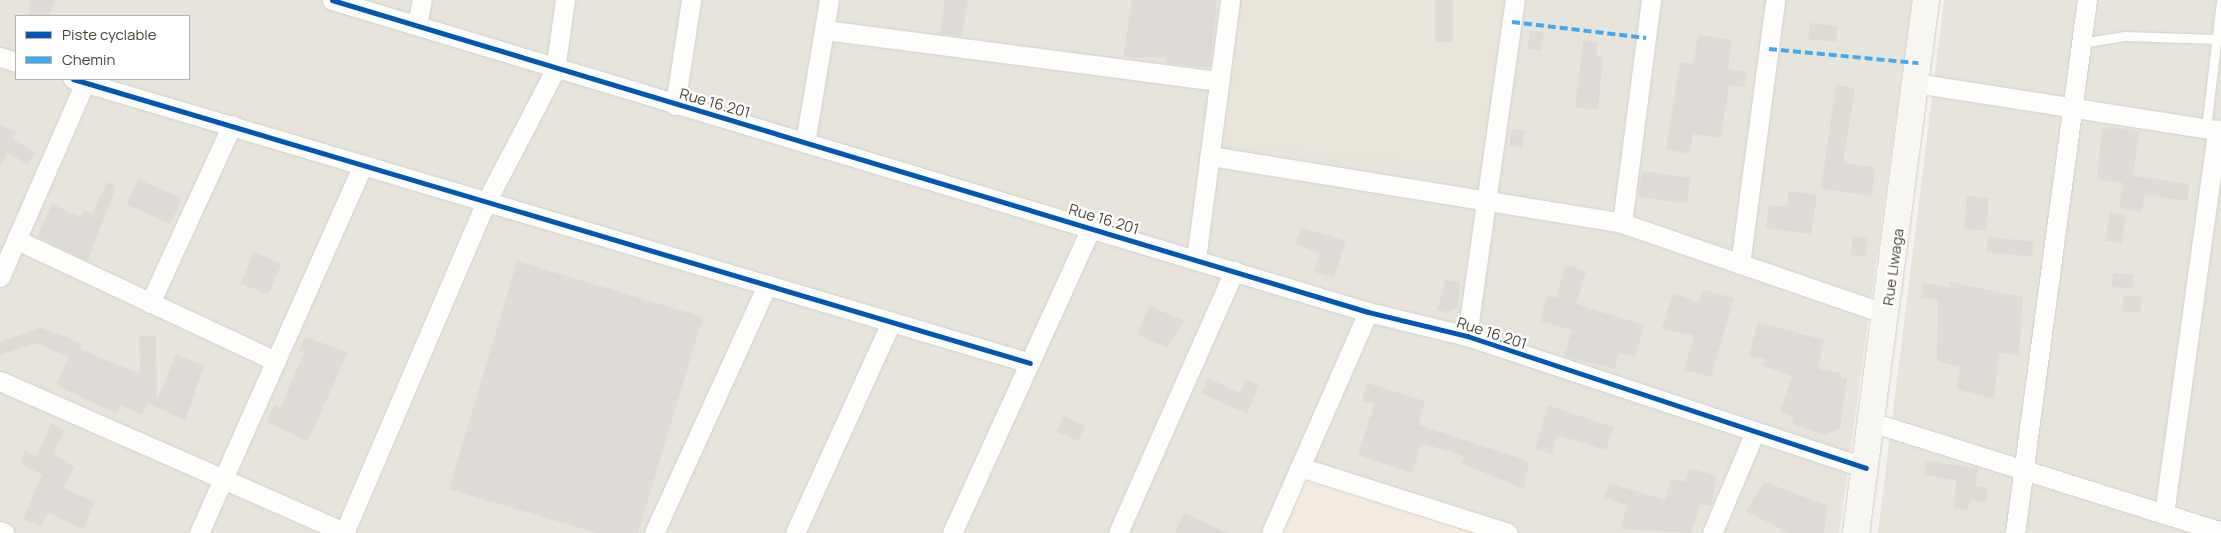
<!DOCTYPE html>
<style>
body{margin:0}
#map{position:relative;width:2221px;height:533px;overflow:hidden;background:#f4f2ee;font-family:Manrope,sans-serif}
div>[style]{position:absolute}
.residential>*{inset:0;background:#e7e4dc}
.commercial>*{inset:0;background:#f3ebdf}
.education>*{inset:0;background:#eae5da}
.building>*{inset:0;background:#dedbd6;transform-origin:0 0}
.roads{filter:drop-shadow(0 0 1px #d2d0cb) drop-shadow(0 0 1px #d2d0cb)}
.lane>*{height:9px;margin:-4.5px;padding:0 4.5px;transform-origin:4.5px;border-radius:4.5px;background:#fdfdfc}
.street>*{height:19px;margin:-9.5px;padding:0 9.5px;transform-origin:9.5px;border-radius:9.5px;background:#fdfdfc}
.secondary>*{height:26px;margin:-13px;padding:0 13px;transform-origin:13px;border-radius:13px;background:#f7f6f1}
.quiet>*{height:4px;margin-top:-2px;transform-origin:0;background:repeating-linear-gradient(90deg,#3fa9f5 0 8px,transparent 0 12px)}
.cycleway>*{height:5px;margin:-2.5px;padding:0 2.5px;transform-origin:2.5px;border-radius:2.5px;background:#0057b8}
span{translate:-50% -50%;white-space:nowrap;text-align:center;line-height:1.15;-webkit-text-stroke:4.5px #fff;paint-order:stroke}
.street-label{font-size:15px;color:#4b4439}
.legend{position:absolute;left:15px;top:15px;width:175px;height:65px;box-sizing:border-box;background:#fff;border:1px solid #b7b4b0;margin:0;padding:6px 9px;list-style:none;font-size:15px;color:#4b4439}
.legend li{display:flex;align-items:center;gap:10px;height:25px}
.legend b{width:25px;border:1px solid #b7b4b0}
</style>
<div id="map">
<div class="residential">
<div style="clip-path:polygon(evenodd,0 0,1912px 0,1839px 533px,0 533px,0 0,16px 16px,189px 16px,189px 79px,16px 79px,16px 16px)"></div>
<div style="clip-path:polygon(1944px 0,2221px 0,2221px 533px,1878px 533px)"></div>
</div>
<div class="commercial">
<div style="clip-path:polygon(1308px 476px,1484px 533px,1283px 533px)"></div>
</div>
<div class="education">
<div style="clip-path:polygon(1243px 0,1504px 0,1480px 166px,1221px 145px)"></div>
</div>
<div class="building">
<div style="clip-path:polygon(31px 0,55px 0,49px 16px,28px 16px)"></div>
<div style="clip-path:polygon(945px 0,968px 0,962px 36px,940px 34px)"></div>
<div style="clip-path:polygon(1132px 0,1217px 0,1210px 68px,1166px 63px,1167px 58px,1123px 57px)"></div>
<div style="left:1435px;top:0;width:18px;height:42px"></div>
<div style="left:1810px;top:23px;width:28px;height:16px;rotate:6deg"></div>
<div style="left:1530px;top:31px;width:14px;height:18px;rotate:8deg"></div>
<div style="clip-path:polygon(1698px 35px,1732px 40px,1728px 69px,1747px 72px,1744px 87px,1729px 85px,1721px 138px,1693px 134px,1689px 154px,1666px 149px,1680px 62px,1693px 64px)"></div>
<div style="clip-path:polygon(1583px 40px,1598px 42px,1596px 57px,1603px 57px,1598px 110px,1575px 107px)"></div>
<div style="clip-path:polygon(1836px 85px,1855px 88px,1843px 163px,1875px 167px,1872px 196px,1821px 188px)"></div>
<div style="clip-path:polygon(0 125px,16px 132px,12px 139px,35px 152px,28px 165px,7px 152px,0 167px)"></div>
<div style="clip-path:polygon(2118px 128px,2139px 132px,2133px 176px,2189px 184px,2187px 201px,2145px 195px,2142px 212px,2119px 208px,2123px 183px,2097px 179px,2102px 129px)"></div>
<div style="left:1512px;top:129px;width:13px;height:17px;rotate:9deg"></div>
<div style="left:1642px;top:171px;width:49px;height:26px;rotate:8deg"></div>
<div style="left:138px;top:179px;width:48px;height:28px;rotate:24deg"></div>
<div style="clip-path:polygon(107px 182px,116px 186px,88px 261px,37px 237px,52px 204px,81px 217px,84px 210px,93px 213px)"></div>
<div style="clip-path:polygon(1789px 191px,1817px 195px,1811px 234px,1766px 228px,1769px 205px,1787px 207px)"></div>
<div style="left:1967px;top:196px;width:22px;height:33px;rotate:5deg"></div>
<div style="left:2110px;top:212px;width:17px;height:29px;rotate:10deg"></div>
<div style="clip-path:polygon(1301px 227px,1346px 241px,1334px 278px,1314px 272px,1320px 253px,1295px 244px)"></div>
<div style="left:1853px;top:236px;width:15px;height:19px;rotate:8deg"></div>
<div style="left:1988px;top:237px;width:46px;height:15px;rotate:6deg"></div>
<div style="left:254px;top:252px;width:30px;height:34px;rotate:23deg"></div>
<div style="clip-path:polygon(517px 261px,703px 317px,638px 533px,597px 533px,449px 489px)"></div>
<div style="clip-path:polygon(1565px 265px,1586px 271px,1576px 304px,1644px 325px,1635px 357px,1619px 353px,1615px 369px,1564px 356px,1572px 330px,1540px 321px,1547px 295px,1556px 298px)"></div>
<div style="left:2113px;top:273px;width:21px;height:14px;rotate:5deg"></div>
<div style="clip-path:polygon(1445px 280px,1460px 282px,1458px 307px,1446px 312px,1437px 310px)"></div>
<div style="clip-path:polygon(1950px 282px,2023px 297px,2019px 355px,1999px 353px,1994px 399px,1957px 389px,1960px 367px,1937px 361px,1938px 300px,1921px 298px,1923px 283px,1950px 287px)"></div>
<div style="clip-path:polygon(1703px 290px,1734px 298px,1711px 377px,1684px 370px,1694px 335px,1662px 329px,1673px 293px,1699px 302px)"></div>
<div style="left:2124px;top:295px;width:18px;height:16px;rotate:6deg"></div>
<div style="clip-path:polygon(1149px 306px,1185px 321px,1167px 348px,1137px 334px)"></div>
<div style="clip-path:polygon(1758px 322px,1824px 340px,1818px 369px,1841px 373px,1841px 378px,1847px 379px,1840px 428px,1825px 435px,1792px 424px,1793px 416px,1780px 412px,1792px 376px,1763px 366px,1765px 359px,1749px 356px)"></div>
<div style="clip-path:polygon(41px 328px,65px 336px,82px 344px,80px 349px,140px 374px,139px 336px,156px 336px,157px 400px,176px 354px,204px 366px,185px 421px,148px 403px,142px 415px,121px 405px,117px 414px,64px 389px,56px 384px,69px 357px,37px 343px,0 355px,0 342px)"></div>
<div style="clip-path:polygon(305px 337px,348px 352px,308px 441px,266px 422px,274px 405px,280px 408px,304px 353px,299px 351px)"></div>
<div style="clip-path:polygon(1208px 378px,1240px 393px,1245px 379px,1259px 385px,1247px 414px,1201px 393px)"></div>
<div style="clip-path:polygon(1367px 383px,1425px 401px,1419px 425px,1529px 461px,1524px 489px,1461px 463px,1464px 456px,1421px 443px,1413px 473px,1358px 455px,1374px 404px,1362px 401px)"></div>
<div style="clip-path:polygon(1548px 405px,1614px 427px,1606px 450px,1557px 435px,1552px 454px,1535px 449px)"></div>
<div style="left:1063px;top:416px;width:24px;height:17px;rotate:24deg"></div>
<div style="clip-path:polygon(51px 424px,64px 430px,53px 454px,74px 467px,63px 488px,95px 502px,83px 529px,48px 513px,41px 527px,23px 519px,42px 475px,20px 463px,25px 451px,37px 456px)"></div>
<div style="clip-path:polygon(1926px 461px,1978px 468px,1975px 486px,1988px 488px,1986px 502px,1970px 500px,1968px 510px,1954px 508px,1956px 480px,1924px 475px)"></div>
<div style="clip-path:polygon(1689px 468px,1717px 476px,1711px 507px,1701px 503px,1691px 533px,1620px 529px,1627px 505px,1604px 498px,1609px 483px,1665px 500px,1671px 479px,1685px 482px)"></div>
<div style="clip-path:polygon(1765px 482px,1828px 506px,1824px 533px,1789px 533px,1745px 511px)"></div>
<div style="clip-path:polygon(1184px 513px,1229px 533px,1175px 533px)"></div>
</div>
<div class="roads">
<div class="lane">
<div style="left:2081px;top:43px;width:44px;rotate:-9.2deg"></div>
<div style="left:2124px;top:36px;width:93px;rotate:1.8deg"></div>
<div style="left:2206px;top:128px;width:128px;rotate:-83.3deg"></div>
</div>
<div class="street">
<div style="left:332px;top:0;width:1082px;rotate:16.76deg"></div>
<div style="left:1368px;top:312px;width:102px;rotate:13.6deg"></div>
<div style="left:1467px;top:336px;width:420px;rotate:18.3deg"></div>
<div style="left:417px;top:25px;width:25px;rotate:-79deg"></div>
<div style="left:825px;top:30px;width:398px;rotate:7.4deg"></div>
<div style="left:0;top:57px;width:17px;rotate:17deg"></div>
<div style="left:73px;top:79px;width:998px;rotate:16.53deg"></div>
<div style="left:1916px;top:83px;width:309px;rotate:8.9deg"></div>
<div style="left:675px;top:105px;width:106px;rotate:-81.3deg"></div>
<div style="left:805px;top:143px;width:145px;rotate:-80.5deg"></div>
<div style="left:1210px;top:156px;width:417px;rotate:9.2deg"></div>
<div style="left:1622px;top:223px;width:280px;rotate:19deg"></div>
<div style="left:1622px;top:223px;width:225px;rotate:-82.6deg"></div>
<div style="left:17px;top:240px;width:283px;rotate:25.1deg"></div>
<div style="left:1196px;top:259px;width:261px;rotate:-82.5deg"></div>
<div style="left:1740px;top:264px;width:266px;rotate:-82.4deg"></div>
<div style="left:0;top:277px;width:213px;rotate:-66.4deg"></div>
<div style="left:150px;top:303px;width:196px;rotate:-65.3deg"></div>
<div style="left:1467px;top:336px;width:339px;rotate:-81.9deg"></div>
<div style="left:0;top:381px;width:378px;rotate:23.7deg"></div>
<div style="left:1871px;top:422px;width:367px;rotate:17.4deg"></div>
<div style="left:1300px;top:467px;width:218px;rotate:17.6deg"></div>
<div style="left:2164px;top:514px;width:388px;rotate:-82.1deg"></div>
<div style="left:0;top:531px;width:5px;rotate:22deg"></div>
<div style="left:199px;top:533px;width:403px;rotate:-66deg"></div>
<div style="left:344px;top:533px;width:358px;rotate:-66.8deg"></div>
<div style="left:485px;top:204px;width:151px;rotate:-62.4deg"></div>
<div style="left:555px;top:70px;width:71px;rotate:-81.9deg"></div>
<div style="left:654px;top:533px;width:273px;rotate:-65.5deg"></div>
<div style="left:795px;top:533px;width:232px;rotate:-65.5deg"></div>
<div style="left:952px;top:533px;width:335px;rotate:-65.5deg"></div>
<div style="left:1118px;top:533px;width:287px;rotate:-66.1deg"></div>
<div style="left:1271px;top:533px;width:241px;rotate:-66.3deg"></div>
<div style="left:1712px;top:533px;width:108px;rotate:-67deg"></div>
<div style="left:2015px;top:533px;width:538px;rotate:-82.31deg"></div>
</div>
<div class="secondary">
<div style="left:1856px;top:533px;width:538px;rotate:-82.52deg"></div>
</div>
</div>
<div class="quiet">
<div style="left:1512px;top:22px;width:135px;rotate:6.8deg"></div>
<div style="left:1769px;top:49px;width:150px;rotate:5.4deg"></div>
</div>
<div class="cycleway">
<div style="left:332px;top:0;width:1082px;rotate:16.76deg"></div>
<div style="left:1368px;top:312px;width:102px;rotate:13.6deg"></div>
<div style="left:1467px;top:336px;width:420px;rotate:18.3deg"></div>
<div style="left:73px;top:79px;width:998px;rotate:16.53deg"></div>
</div>
<div class="street-label">
<span style="left:715px;top:103px;rotate:16deg">Rue 16.201</span>
<span style="left:1104px;top:219px;rotate:17deg">Rue 16.201</span>
<span style="left:1893px;top:267px;rotate:-82deg">Rue Liwaga</span>
<span style="left:1492px;top:333px;rotate:18deg">Rue 16.201</span>
</div>
<ul class="legend">
<li><b style="height:6px;background:#0057b8"></b>Piste cyclable</li>
<li><b style="height:6px;background:#3fa9f5"></b>Chemin</li>
</ul>
</div>
